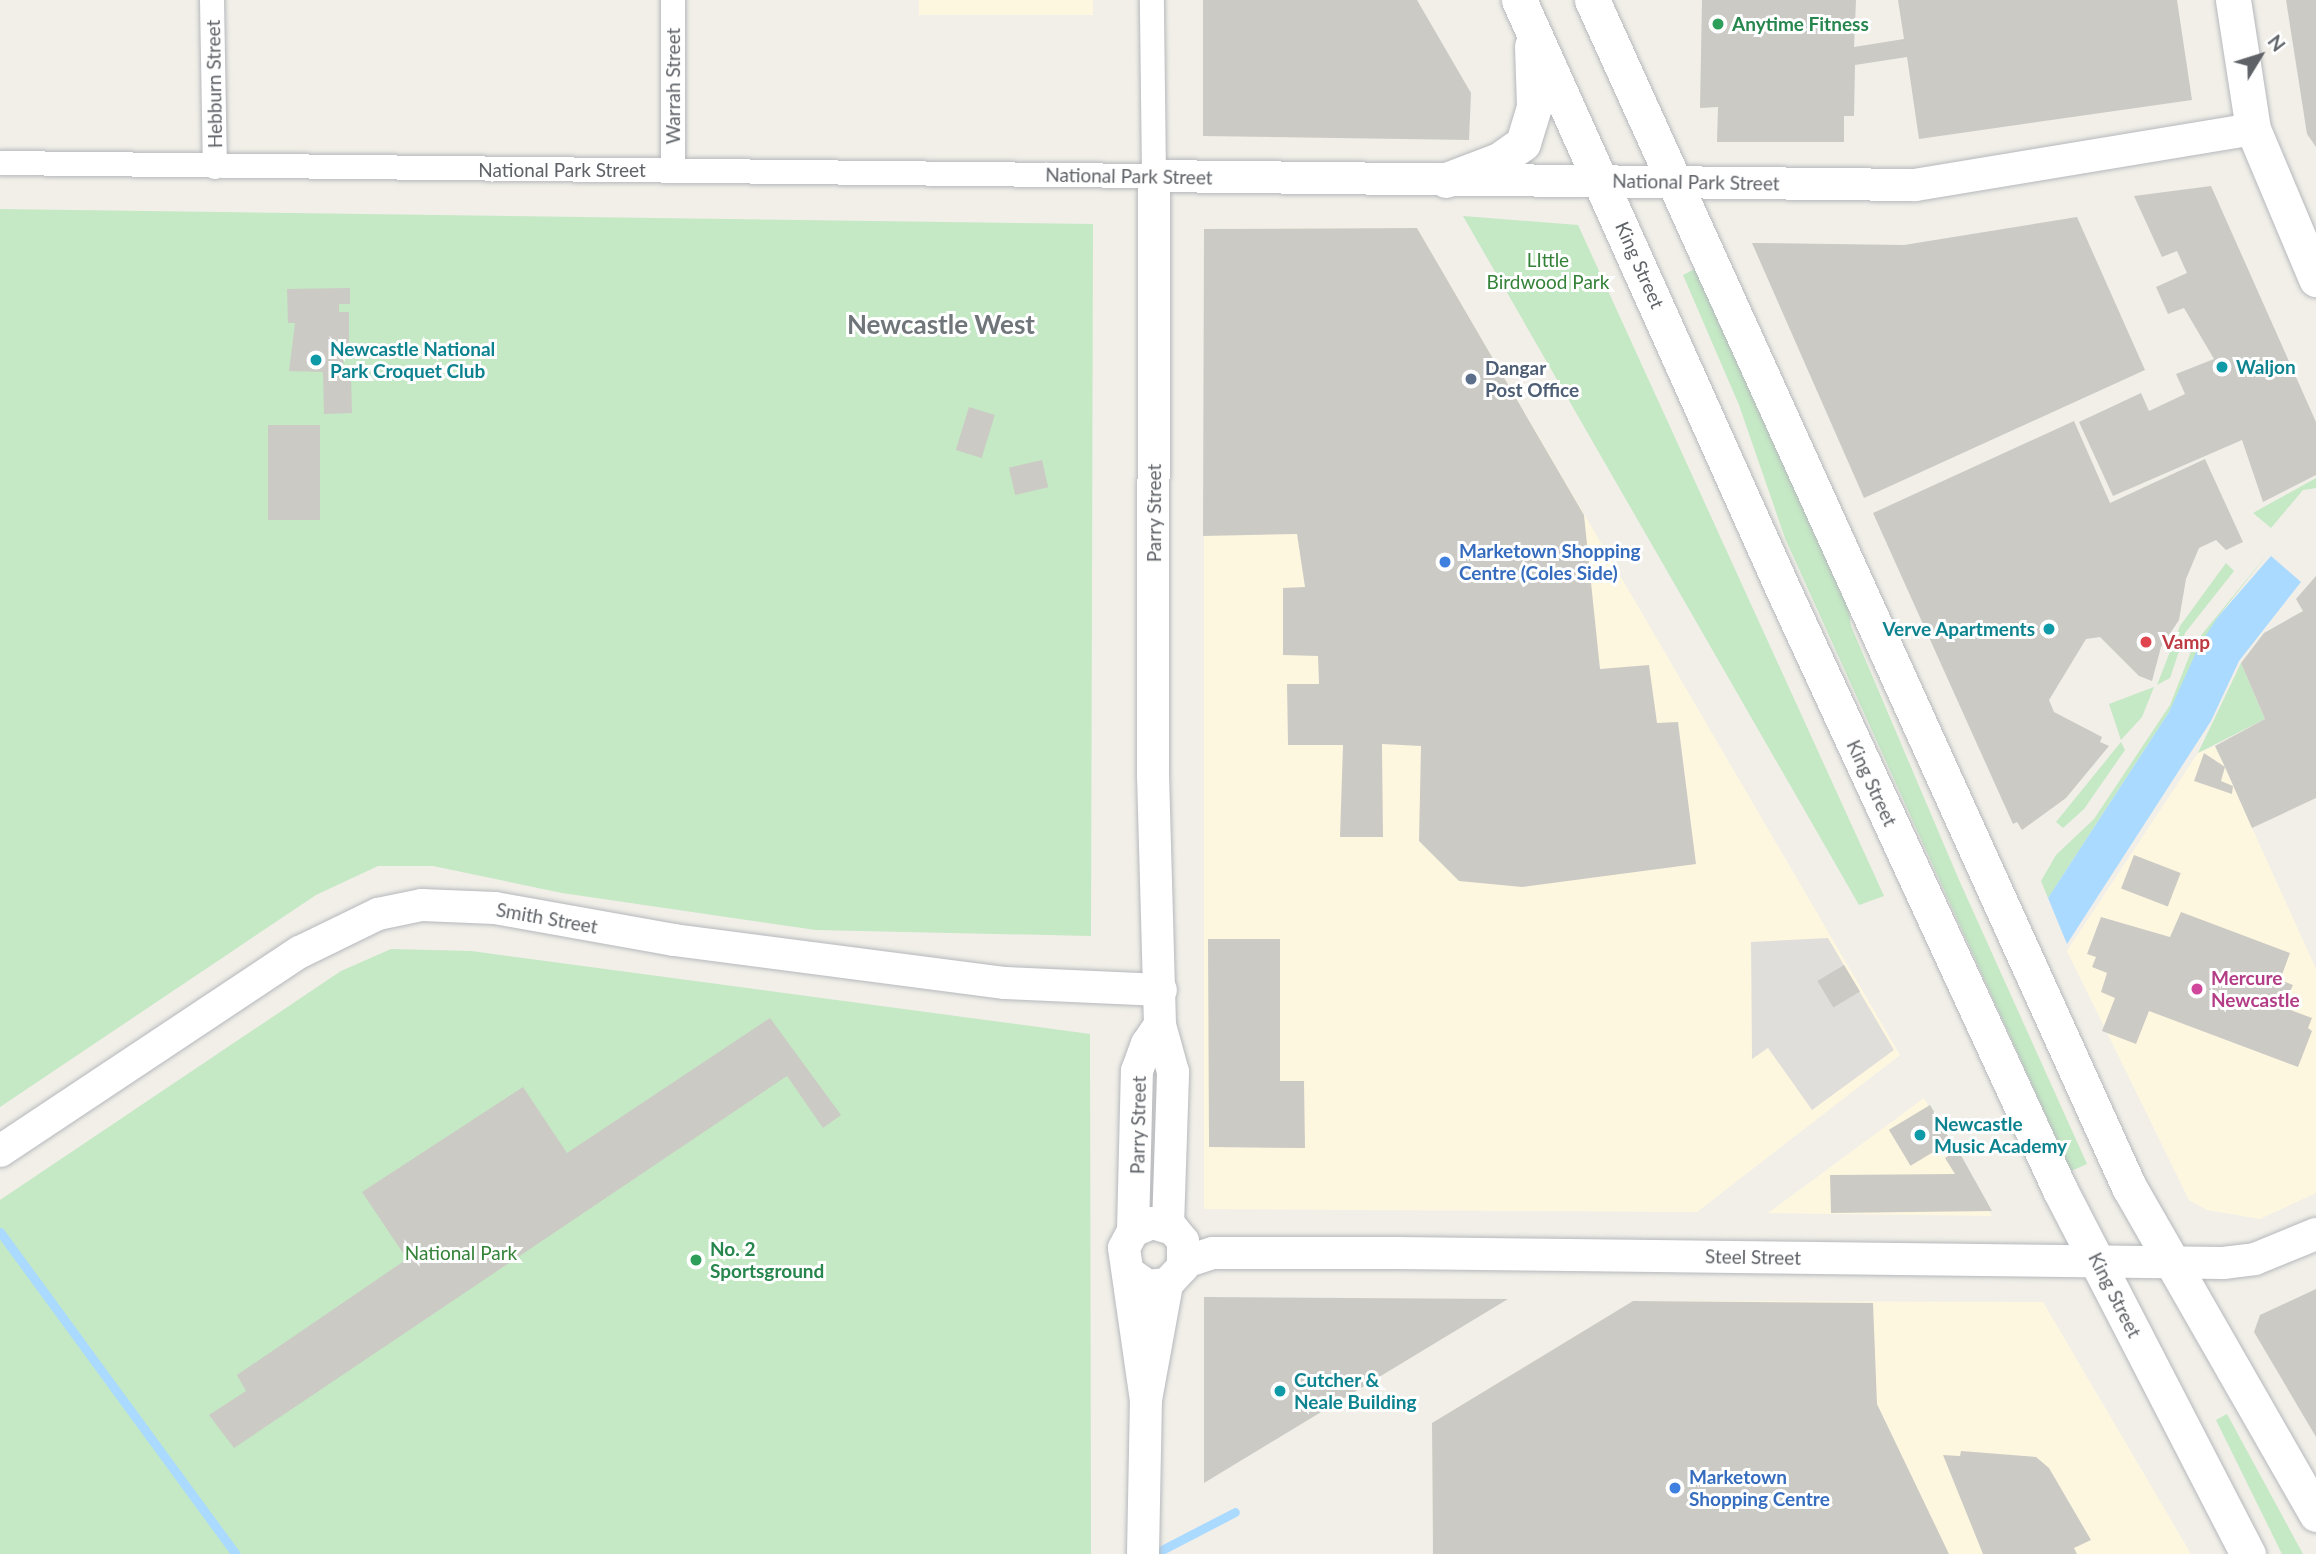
<!DOCTYPE html>
<style>
body{margin:0}
#map{position:relative;width:2316px;height:1554px;overflow:hidden;background:#f1efe8;font-family:Lato,sans-serif}
div>[style]{position:absolute}
.commercial>*{inset:0;background:#fef7e0;transform-origin:0 0}
.industrial>*{inset:0;background:#e0deda}
.green>*{inset:0;background:#c5e8c5}
.water>*{inset:0;background:#aadaff}
.stream>*{height:9px;margin:-4.5px;padding:0 4.5px;transform-origin:4.5px;border-radius:4.5px;background:#aadaff}
.building>*{inset:0;background:#cccac5;transform-origin:0 0}
.roads{filter:drop-shadow(0 0 2px #b5b8bc) drop-shadow(0 0 2px #b5b8bc)}
.minor>*{height:24px;margin:-12px;padding:0 12px;transform-origin:12px;border-radius:12px;background:#fff}
.tertiary>*{height:32px;margin:-16px;padding:0 16px;transform-origin:16px;border-radius:16px;background:#fff}
.secondary>*{height:35px;margin:-17.5px;padding:0 17.5px;transform-origin:17.5px;border-radius:17.5px;background:#fff}
.dots>*{width:19px;height:19px;translate:-50% -50%;box-sizing:border-box;border:4px solid #fff;border-radius:50%}
span{translate:-50% -50%;white-space:nowrap;text-align:center;line-height:1.15;-webkit-text-stroke:6px #fff;paint-order:stroke}
.leisure-label{font-size:19px;color:#27864d;font-weight:700}
.left{translate:0 -50%;text-align:left}
.street-label{font-size:19px;color:#5f6368}
.park-label{font-size:19px;color:#348238}
.culture-label{font-size:19px;color:#0d838f;font-weight:700}
.right{translate:-100% -50%;text-align:right}
.service-label{font-size:19px;color:#4e5e75;font-weight:700}
.shop-label{font-size:19px;color:#366cbe;font-weight:700}
.health-label{font-size:19px;color:#be3a42;font-weight:700}
.hotel-label{font-size:19px;color:#b23c85;font-weight:700}
.district-label{font-size:26px;color:#70757a;font-weight:700}
.north{position:absolute;left:2225px;top:21px;width:70px;height:70px;-webkit-text-stroke:5px #fff;paint-order:stroke;rotate:52deg;font-size:19px;font-weight:700;line-height:28px;text-align:center;color:#5f6368}
.north::after{content:'';display:block;margin:auto;width:24px;height:32px;background:#5f6368;clip-path:polygon(50% 0,100% 100%,50% 72%,0 100%)}
</style>
<div id="map">
<div class="commercial">
<div style="left:919px;top:0;width:174px;height:15px"></div>
<div style="clip-path:polygon(1417px 228px,1900px 1055px,1697px 1212px,1204px 1209px,1204px 229px)"></div>
<div style="clip-path:polygon(2215px 746px,2316px 969px,2316px 1193px,2260px 1219px,2207px 1210px,2189px 1200px,2067px 951px,2198px 753px)"></div>
<div style="clip-path:polygon(1924px 1098px,1992px 1216px,1768px 1213px)"></div>
<div style="clip-path:polygon(1633px 1301px,2043px 1302px,2191px 1554px,1433px 1554px,1432px 1423px)"></div>
</div>
<div class="industrial">
<div style="clip-path:polygon(1828px 938px,1894px 1050px,1812px 1110px,1768px 1048px,1752px 1059px,1751px 942px)"></div>
</div>
<div class="green">
<div style="clip-path:polygon(0 209px,1093px 224px,1091px 936px,816px 930px,562px 893px,433px 866px,378px 866px,316px 895px,0 1107px)"></div>
<div style="clip-path:polygon(1463px 216px,1578px 225px,1884px 896px,1859px 905px)"></div>
<div style="clip-path:polygon(1695px 269px,1848px 606px,1851px 626px,1959px 880px,2087px 1164px,2071px 1171px,1785px 538px,1739px 405px,1683px 275px)"></div>
<div style="clip-path:polygon(2316px 478px,2316px 488px,2303px 490px,2271px 528px,2253px 513px)"></div>
<div style="clip-path:polygon(2270px 551px,2217px 618px,2169px 712px,2048px 898px,2041px 881px,2056px 855px,2094px 819px,2170px 705px,2194px 644px)"></div>
<div style="clip-path:polygon(2226px 563px,2234px 571px,2185px 633px,2170px 678px,2157px 685px,2180px 626px)"></div>
<div style="clip-path:polygon(2241px 663px,2265px 719px,2198px 753px)"></div>
<div style="clip-path:polygon(2154px 687px,2142px 717px,2121px 740px,2109px 704px)"></div>
<div style="clip-path:polygon(2121px 742px,2125px 750px,2084px 809px,2063px 828px,2056px 822px)"></div>
<div style="clip-path:polygon(391px 949px,471px 951px,1090px 1034px,1091px 1554px,0 1554px,0 1200px,341px 971px)"></div>
<div style="clip-path:polygon(2227px 1414px,2303px 1554px,2282px 1554px,2216px 1420px)"></div>
</div>
<div class="water">
<div style="clip-path:polygon(2271px 556px,2301px 582px,2239px 661px,2211px 721px,2067px 944px,2048px 898px,2169px 712px,2199px 646px,2217px 618px)"></div>
</div>
<div class="stream">
<div style="left:0;top:1232px;width:399px;rotate:53.8deg"></div>
<div style="left:1154px;top:1554px;width:91px;rotate:-27.4deg"></div>
</div>
<div class="building">
<div style="clip-path:polygon(1203px 0,1417px 0,1471px 93px,1469px 140px,1203px 136px)"></div>
<div style="clip-path:polygon(1702px 0,1856px 0,1854px 47px,1904px 39px,1898px 0,2177px 0,2192px 100px,1919px 139px,1907px 57px,1855px 65px,1854px 116px,1844px 116px,1844px 142px,1717px 142px,1718px 107px,1700px 108px)"></div>
<div style="clip-path:polygon(2286px 0,2316px 0,2316px 147px,2307px 134px)"></div>
<div style="clip-path:polygon(2211px 186px,2316px 422px,2316px 475px,2263px 502px,2242px 440px,2113px 496px,2079px 422px,2141px 393px,2149px 411px,2185px 394px,2176px 374px,2214px 359px,2184px 308px,2168px 314px,2156px 287px,2187px 273px,2177px 251px,2162px 257px,2134px 196px)"></div>
<div style="clip-path:polygon(2077px 217px,2145px 370px,1864px 498px,1752px 243px,1904px 245px)"></div>
<div style="clip-path:polygon(1417px 228px,1584px 515px,1600px 669px,1649px 665px,1657px 723px,1678px 722px,1696px 864px,1522px 887px,1459px 881px,1419px 841px,1421px 746px,1382px 744px,1383px 837px,1340px 837px,1343px 745px,1288px 745px,1287px 684px,1319px 684px,1318px 656px,1283px 655px,1283px 588px,1305px 587px,1297px 534px,1203px 536px,1204px 229px)"></div>
<div style="clip-path:polygon(350px 288px,350px 304px,339px 304px,339px 312px,349px 312px,349px 349px,343px 348px,344px 377px,351px 377px,352px 413px,324px 414px,323px 372px,289px 371px,295px 323px,288px 323px,287px 289px)"></div>
<div style="left:969px;top:407px;width:27px;height:45px;rotate:17deg"></div>
<div style="clip-path:polygon(2074px 421px,2110px 503px,2205px 459px,2243px 542px,2226px 550px,2216px 540px,2199px 548px,2186px 579px,2179px 620px,2161px 647px,2152px 681px,2139px 676px,2100px 637px,2086px 639px,2049px 700px,2054px 712px,2102px 737px,2100px 742px,2109px 746px,2066px 798px,2022px 830px,2017px 822px,2013px 824px,1873px 513px)"></div>
<div style="left:268px;top:425px;width:52px;height:95px"></div>
<div style="left:1042px;top:460px;width:28px;height:34px;rotate:77deg"></div>
<div style="clip-path:polygon(2316px 576px,2316px 798px,2252px 828px,2225px 767px,2221px 781px,2233px 786px,2232px 794px,2194px 781px,2204px 753px,2225px 767px,2215px 746px,2265px 719px,2241px 663px,2264px 633px,2303px 611px,2296px 599px)"></div>
<div style="left:2134px;top:855px;width:50px;height:36px;rotate:21deg"></div>
<div style="clip-path:polygon(2181px 912px,2290px 953px,2280px 980px,2293px 985px,2283px 1007px,2312px 1018px,2308px 1028px,2312px 1031px,2298px 1067px,2149px 1011px,2136px 1044px,2102px 1031px,2115px 998px,2101px 992px,2107px 973px,2092px 967px,2096px 957px,2087px 954px,2101px 917px,2170px 937px)"></div>
<div style="clip-path:polygon(1208px 939px,1280px 939px,1280px 1081px,1304px 1081px,1305px 1148px,1209px 1147px)"></div>
<div style="left:1844px;top:965px;width:31px;height:31px;rotate:59deg"></div>
<div style="clip-path:polygon(770px 1018px,841px 1115px,823px 1128px,787px 1076px,234px 1448px,209px 1415px,246px 1391px,237px 1375px,407px 1259px,362px 1192px,523px 1087px,567px 1153px)"></div>
<div style="left:1930px;top:1105px;width:42px;height:48px;rotate:59deg"></div>
<div style="clip-path:polygon(1958px 1150px,1992px 1211px,1831px 1213px,1830px 1175px,1955px 1174px,1945px 1158px)"></div>
<div style="clip-path:polygon(2316px 1289px,2316px 1437px,2254px 1332px,2260px 1315px)"></div>
<div style="clip-path:polygon(1204px 1297px,1508px 1299px,1204px 1483px)"></div>
<div style="clip-path:polygon(1633px 1301px,1873px 1303px,1877px 1404px,1949px 1554px,1433px 1554px,1432px 1423px)"></div>
<div style="clip-path:polygon(1961px 1451px,2036px 1457px,2049px 1468px,2091px 1540px,2074px 1548px,2077px 1554px,1983px 1554px,1943px 1455px,1960px 1456px)"></div>
</div>
<div class="roads">
<div class="minor">
<div style="left:212px;top:0;width:167px;rotate:89deg"></div>
<div style="left:673px;top:0;width:171px;rotate:90deg"></div>
<div style="left:0;top:163px;width:1154px;rotate:0.65deg"></div>
<div style="left:1154px;top:176px;width:176px;rotate:-90.7deg"></div>
</div>
<div class="tertiary">
<div style="left:0;top:1151px;width:360px;rotate:-33.6deg"></div>
<div style="left:300px;top:952px;width:87px;rotate:-26deg"></div>
<div style="left:378px;top:914px;width:45px;rotate:-11.6deg"></div>
<div style="left:422px;top:905px;width:73px;rotate:2.4deg"></div>
<div style="left:495px;top:908px;width:182px;rotate:10.1deg"></div>
<div style="left:674px;top:940px;width:334px;rotate:7.4deg"></div>
<div style="left:1005px;top:983px;width:156px;rotate:2.6deg"></div>
<div style="left:1168px;top:1226px;width:154px;rotate:-88.1deg"></div>
<div style="left:1173px;top:1072px;width:49px;rotate:-105.5deg"></div>
<div style="left:1160px;top:1025px;width:249px;rotate:-91.6deg"></div>
<div style="left:1153px;top:776px;width:600px;rotate:-89.9deg"></div>
<div style="left:1154px;top:176px;width:761px;rotate:0.68deg"></div>
<div style="left:1915px;top:185px;width:343px;rotate:-9.4deg"></div>
<div style="left:1133px;top:1231px;width:160px;rotate:-88.6deg"></div>
<div style="left:1137px;top:1071px;width:29px;rotate:-70deg"></div>
<div style="left:1147px;top:1044px;width:23px;rotate:-56deg"></div>
<div style="left:1185px;top:1262px;width:29px;rotate:-18deg"></div>
<div style="left:1213px;top:1253px;width:183px"></div>
<div style="left:1396px;top:1253px;width:827px;rotate:0.69deg"></div>
<div style="left:2223px;top:1263px;width:32px;rotate:-7deg"></div>
<div style="left:2255px;top:1259px;width:66px;rotate:-22.3deg"></div>
<div style="left:1128px;top:1272px;width:24px;rotate:35deg"></div>
<div style="left:1148px;top:1286px;width:19px;rotate:-6deg"></div>
<div style="left:1167px;top:1284px;width:23px;rotate:-47deg"></div>
<div style="left:1183px;top:1267px;width:26px;rotate:-90deg"></div>
<div style="left:1183px;top:1241px;width:16px;rotate:-130deg"></div>
<div style="left:1173px;top:1229px;width:22px;rotate:-164deg"></div>
<div style="left:1152px;top:1223px;width:21px;rotate:157deg"></div>
<div style="left:1133px;top:1231px;width:19px;rotate:118deg"></div>
<div style="left:1124px;top:1248px;width:154px;rotate:81.8deg"></div>
<div style="left:1143px;top:1554px;width:154px;rotate:-88.9deg"></div>
<div style="left:1146px;top:1400px;width:118px;rotate:-79.7deg"></div>
</div>
<div class="secondary">
<div style="left:1519px;top:0;width:641px;rotate:65.87deg"></div>
<div style="left:1781px;top:585px;width:666px;rotate:65.24deg"></div>
<div style="left:2060px;top:1190px;width:410px;rotate:62.7deg"></div>
<div style="left:1592px;top:0;width:1303px;rotate:65.66deg"></div>
<div style="left:2129px;top:1187px;width:377px;rotate:60.2deg"></div>
<div style="left:2233px;top:0;width:131px;rotate:81.2deg"></div>
<div style="left:2253px;top:129px;width:163px;rotate:67.2deg"></div>
<div style="left:1446px;top:180px;width:57px;rotate:-20.7deg"></div>
<div style="left:1499px;top:160px;width:29px;rotate:-35deg"></div>
<div style="left:1523px;top:143px;width:39px;rotate:-73deg"></div>
<div style="left:1534px;top:106px;width:60px;rotate:-91.9deg"></div>
</div>
</div>
<div class="dots">
<div style="left:1718px;top:24px;background:#2e9e5b"></div>
<div style="left:316px;top:360px;background:#0f9aa8"></div>
<div style="left:2222px;top:367px;background:#0f9aa8"></div>
<div style="left:1471px;top:379px;background:#5c6f8a"></div>
<div style="left:1445px;top:562px;background:#3f7fe0"></div>
<div style="left:2049px;top:629px;background:#0f9aa8"></div>
<div style="left:2146px;top:642px;background:#e0444e"></div>
<div style="left:2197px;top:989px;background:#d1479c"></div>
<div style="left:1920px;top:1135px;background:#0f9aa8"></div>
<div style="left:696px;top:1260px;background:#2e9e5b"></div>
<div style="left:1280px;top:1391px;background:#0f9aa8"></div>
<div style="left:1675px;top:1488px;background:#3f7fe0"></div>
</div>
<div class="leisure-label">
<span class="left" style="left:1732px;top:24px">Anytime Fitness</span>
<span class="left" style="left:710px;top:1260px">No. 2<br>Sportsground</span>
</div>
<div class="street-label">
<span style="left:214px;top:84px;rotate:-91deg">Hebburn Street</span>
<span style="left:673px;top:86px;rotate:-90deg">Warrah Street</span>
<span style="left:562px;top:170px">National Park Street</span>
<span style="left:1129px;top:176px;rotate:1deg">National Park Street</span>
<span style="left:1696px;top:182px;rotate:1deg">National Park Street</span>
<span style="left:1640px;top:265px;rotate:66deg">King Street</span>
<span style="left:1154px;top:513px;rotate:-90deg">Parry Street</span>
<span style="left:1872px;top:783px;rotate:65deg">King Street</span>
<span style="left:547px;top:918px;rotate:10deg">Smith Street</span>
<span style="left:1138px;top:1125px;rotate:-89deg">Parry Street</span>
<span style="left:1753px;top:1257px;rotate:1deg">Steel Street</span>
<span style="left:2115px;top:1295px;rotate:63deg">King Street</span>
</div>
<div class="park-label">
<span style="left:1548px;top:271px">LIttle<br>Birdwood Park</span>
<span style="left:461px;top:1253px">National Park</span>
</div>
<div class="culture-label">
<span class="left" style="left:330px;top:360px">Newcastle National<br>Park Croquet Club</span>
<span class="left" style="left:2236px;top:367px">Waljon</span>
<span class="right" style="left:2035px;top:629px">Verve Apartments</span>
<span class="left" style="left:1934px;top:1135px">Newcastle<br>Music Academy</span>
<span class="left" style="left:1294px;top:1391px">Cutcher &amp;<br>Neale Building</span>
</div>
<div class="service-label">
<span class="left" style="left:1485px;top:379px">Dangar<br>Post Office</span>
</div>
<div class="shop-label">
<span class="left" style="left:1459px;top:562px">Marketown Shopping<br>Centre (Coles Side)</span>
<span class="left" style="left:1689px;top:1488px">Marketown<br>Shopping Centre</span>
</div>
<div class="health-label">
<span class="left" style="left:2162px;top:642px">Vamp</span>
</div>
<div class="hotel-label">
<span class="left" style="left:2211px;top:989px">Mercure<br>Newcastle</span>
</div>
<div class="district-label">
<span style="left:941px;top:325px">Newcastle West</span>
</div>
<div class="north">N</div>
</div>
